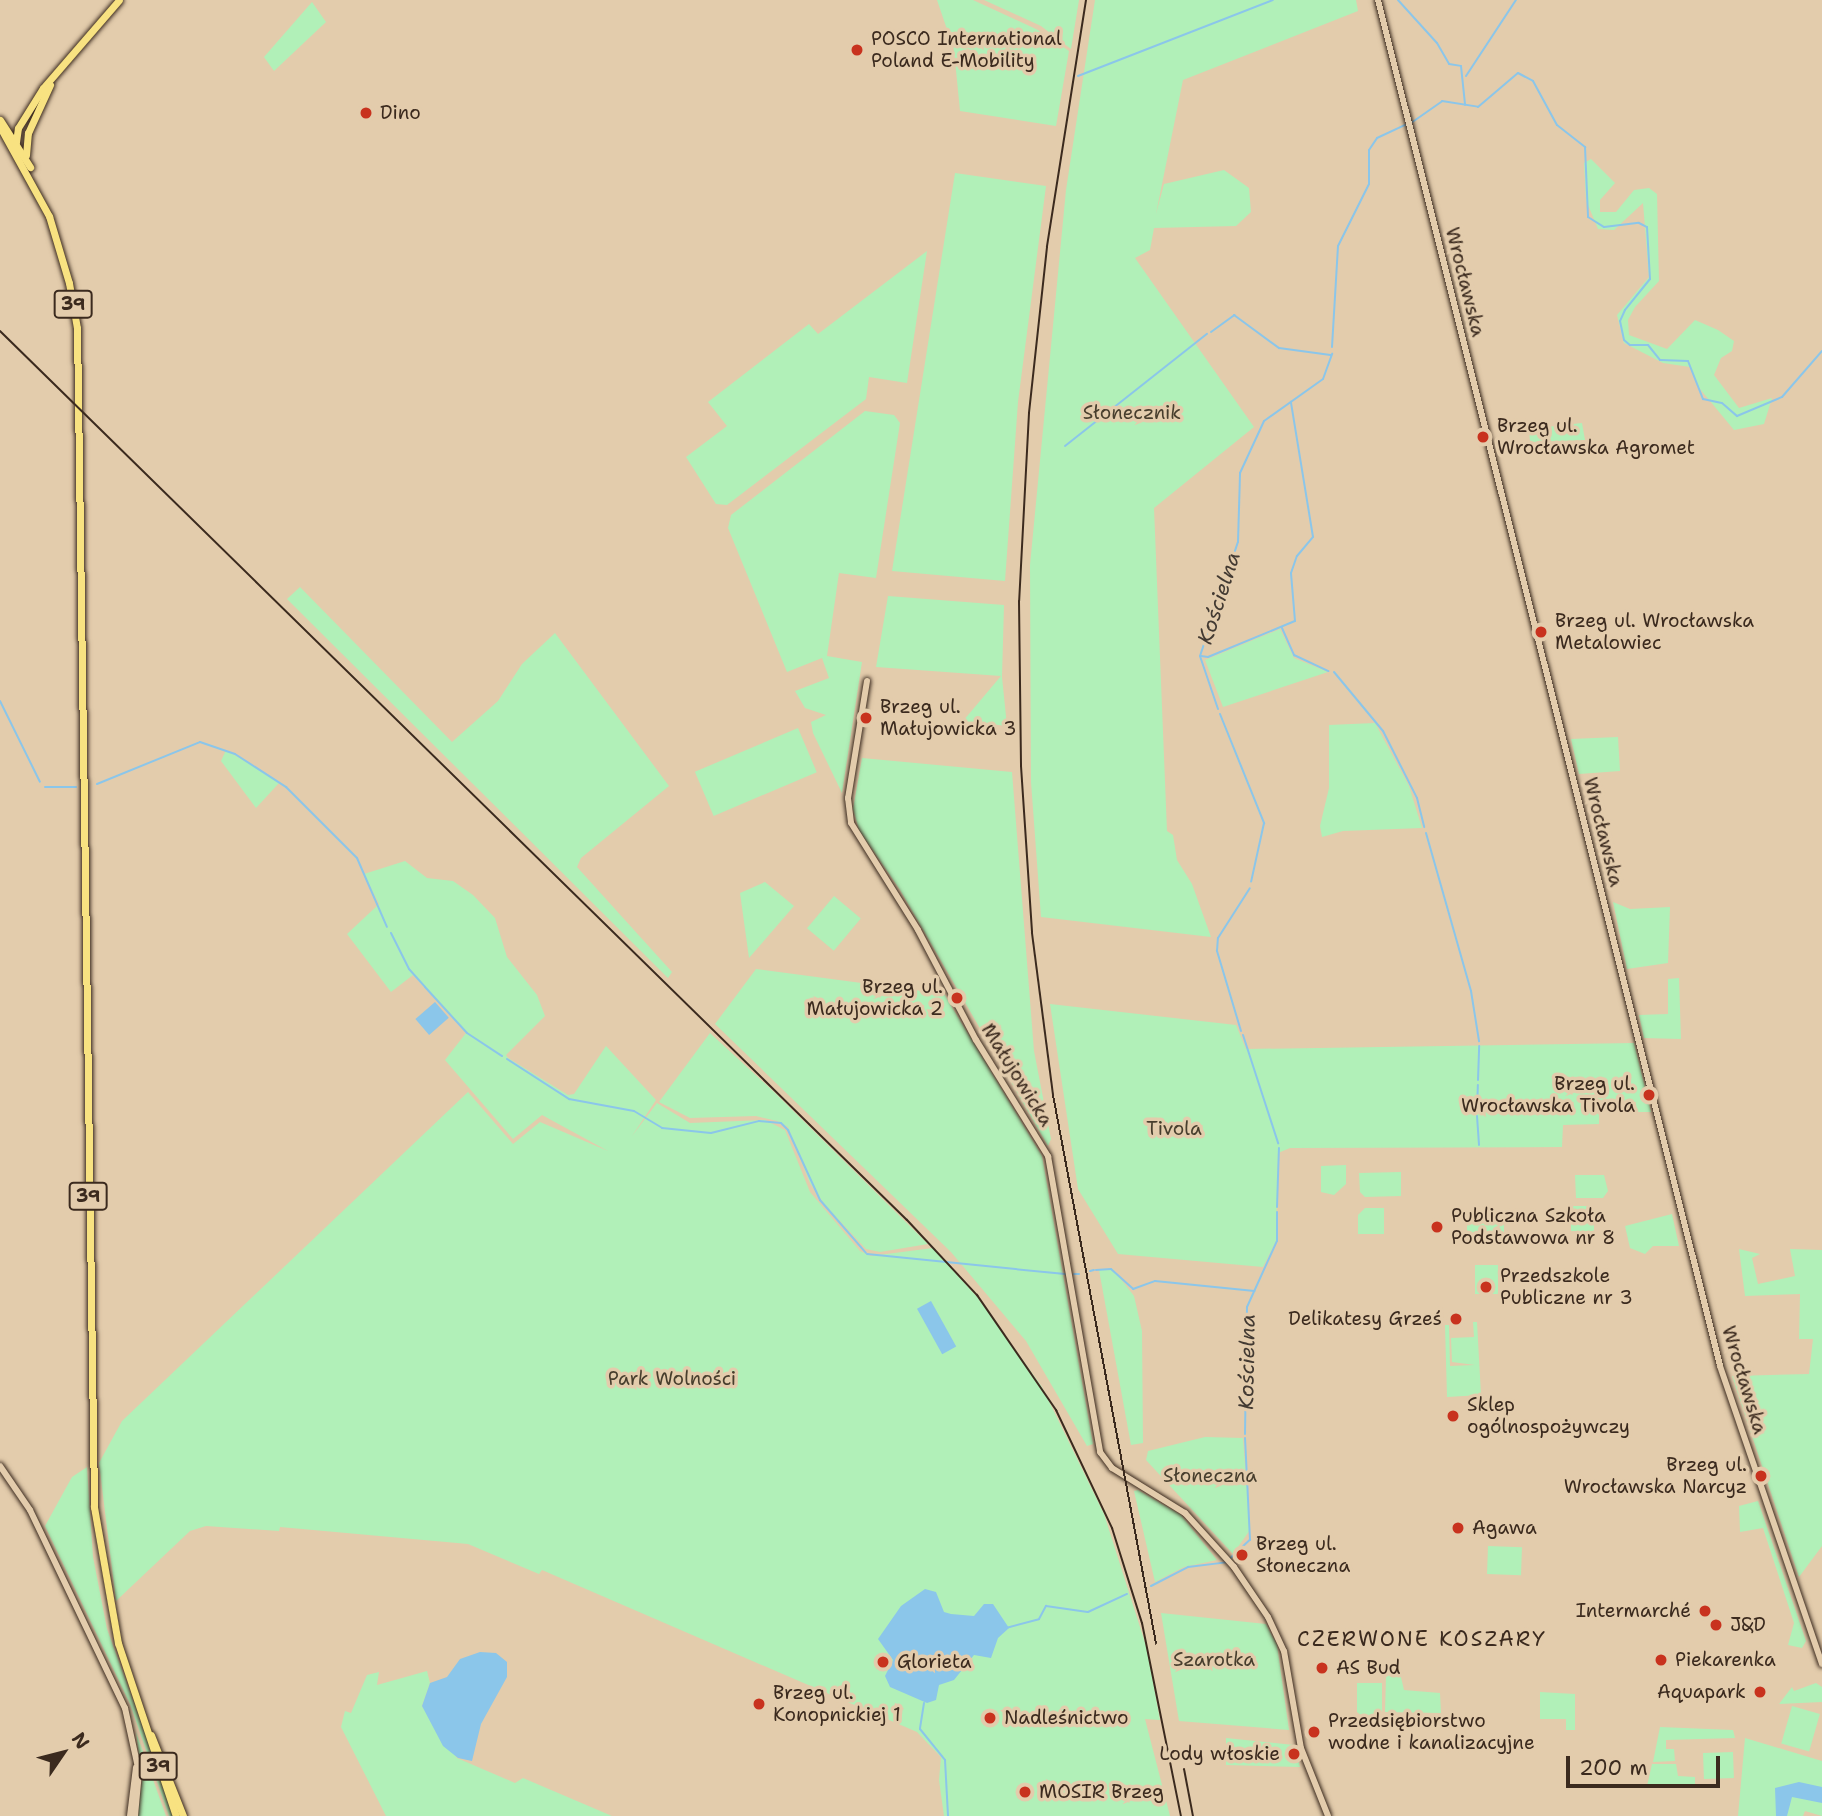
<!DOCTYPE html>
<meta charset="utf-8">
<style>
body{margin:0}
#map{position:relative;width:1822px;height:1816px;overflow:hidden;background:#e3ccac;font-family:"Shantell Sans",sans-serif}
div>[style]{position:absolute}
.green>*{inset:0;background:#b1f0b8;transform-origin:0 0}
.water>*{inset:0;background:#8bc6ea;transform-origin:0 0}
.stream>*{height:2px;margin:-1px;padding:0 1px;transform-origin:1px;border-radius:1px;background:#8bc6ea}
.roads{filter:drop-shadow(0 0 2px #3b2a1e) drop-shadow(0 0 2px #3b2a1e)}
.secondary>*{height:6px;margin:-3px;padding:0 3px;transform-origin:3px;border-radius:3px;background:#e3ccac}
.primary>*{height:7px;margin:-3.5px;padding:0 3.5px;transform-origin:3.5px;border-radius:3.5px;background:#f8e281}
.rail>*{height:2px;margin:-1px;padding:0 1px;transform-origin:1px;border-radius:1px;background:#3b2a1e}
.dots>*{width:19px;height:19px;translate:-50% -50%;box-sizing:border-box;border:4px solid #e3ccac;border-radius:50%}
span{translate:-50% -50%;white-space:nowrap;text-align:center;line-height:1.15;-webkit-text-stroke:7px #e3ccac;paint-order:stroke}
.shield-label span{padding:2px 5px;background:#e3ccac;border:2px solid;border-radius:5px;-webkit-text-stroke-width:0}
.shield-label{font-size:18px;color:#3b2a1e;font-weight:700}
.poi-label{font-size:19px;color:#3b2a1e}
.left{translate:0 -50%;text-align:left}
.right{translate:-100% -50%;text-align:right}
.street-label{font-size:19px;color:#3b2a1e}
.park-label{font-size:19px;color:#473e2d}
.water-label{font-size:21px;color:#433a32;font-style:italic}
.neighbourhood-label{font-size:21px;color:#3b2a1e;letter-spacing:2px}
.north{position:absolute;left:28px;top:1718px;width:70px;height:70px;-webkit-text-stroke:5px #e3ccac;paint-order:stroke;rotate:55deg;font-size:19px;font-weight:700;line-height:28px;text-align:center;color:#3b2a1e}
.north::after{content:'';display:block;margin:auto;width:24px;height:32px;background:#3b2a1e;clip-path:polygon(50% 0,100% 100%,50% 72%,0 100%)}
.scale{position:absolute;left:1566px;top:1756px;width:154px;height:32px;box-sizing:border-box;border:4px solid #3b2a1e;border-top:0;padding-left:9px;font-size:21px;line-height:24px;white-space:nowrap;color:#3b2a1e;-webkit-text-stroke:5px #e3ccac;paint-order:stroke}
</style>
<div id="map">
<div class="green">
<div style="clip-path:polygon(937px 0,973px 0,1038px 30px,1069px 51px,1056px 126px,960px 111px,954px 50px)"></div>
<div style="clip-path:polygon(984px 0,1079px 0,1071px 49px,1041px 26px)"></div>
<div style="clip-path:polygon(1095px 0,1356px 0,1358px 11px,1183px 80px,1156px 214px,1164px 184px,1224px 170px,1249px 188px,1251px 212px,1236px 226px,1154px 228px,1150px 250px,1135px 258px,1254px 427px,1154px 508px,1167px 831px,1173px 835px,1177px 860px,1192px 884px,1211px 937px,1041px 917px,1031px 782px,1030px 565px,1066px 190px)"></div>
<div style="clip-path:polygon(312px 2px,326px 22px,274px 71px,264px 57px)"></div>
<div style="clip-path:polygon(1591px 159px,1615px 183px,1600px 200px,1600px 212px,1616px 212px,1634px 190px,1649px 188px,1657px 194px,1659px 281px,1635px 307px,1628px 320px,1629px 335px,1667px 349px,1695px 320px,1718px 330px,1734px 341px,1732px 351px,1721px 358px,1714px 375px,1739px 408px,1772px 398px,1764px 424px,1734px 430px,1700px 389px,1690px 367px,1663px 363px,1624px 343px,1617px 315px,1649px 277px,1643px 203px,1614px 230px,1598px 229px,1586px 200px,1584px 163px)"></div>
<div style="clip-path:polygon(955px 173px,1046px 186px,1018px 402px,1005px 581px,892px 571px)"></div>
<div style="clip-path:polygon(927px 251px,907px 383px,869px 377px,866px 399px,727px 505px,716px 504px,686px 457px,727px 426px,708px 402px,809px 324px,818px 334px)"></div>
<div style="clip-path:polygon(865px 411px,894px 415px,900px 423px,876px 578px,839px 573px,827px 656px,862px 662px,842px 793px,813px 733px,811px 722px,826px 715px,805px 708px,795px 691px,829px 678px,822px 658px,787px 672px,728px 528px,731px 515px)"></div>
<div style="clip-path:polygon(1582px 423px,1585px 440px,1530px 442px,1529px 429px)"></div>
<div style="clip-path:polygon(300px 587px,452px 742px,498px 701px,522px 664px,555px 633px,669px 786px,581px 858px,577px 867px,672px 972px,668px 978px,287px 599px)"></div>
<div style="clip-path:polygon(888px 596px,1004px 605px,1002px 677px,1007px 726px,963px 721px,1001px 676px,876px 667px)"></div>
<div style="clip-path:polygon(1280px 629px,1294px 658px,1328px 672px,1223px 707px,1205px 660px)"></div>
<div style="clip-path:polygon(1375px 723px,1409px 786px,1422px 828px,1343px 831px,1322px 837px,1320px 826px,1329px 788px,1329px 725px)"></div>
<div style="left:798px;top:728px;width:48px;height:112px;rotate:67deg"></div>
<div style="clip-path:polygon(1618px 737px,1620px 771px,1579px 774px,1571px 739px)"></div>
<div style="clip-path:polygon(226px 750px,280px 782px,256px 808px,221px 761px)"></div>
<div style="clip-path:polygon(862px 758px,1012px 772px,1034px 1051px,1051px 1139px,1048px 1146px,900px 890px,859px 830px,853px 809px)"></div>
<div style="clip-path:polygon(405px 861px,427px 878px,453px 881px,473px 895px,495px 918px,507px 957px,537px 995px,545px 1016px,506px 1055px,508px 1058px,568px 1095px,574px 1094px,606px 1046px,656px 1100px,632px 1136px,657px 1103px,690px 1123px,765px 1120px,785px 1130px,810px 1192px,860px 1251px,871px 1256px,933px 1248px,978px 1298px,1042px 1387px,1104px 1514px,1147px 1649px,1160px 1720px,1145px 1719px,1170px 1816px,944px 1816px,939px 1780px,941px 1757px,917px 1732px,542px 1570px,539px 1574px,468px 1544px,280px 1527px,279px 1531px,206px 1526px,190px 1531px,116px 1601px,99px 1463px,122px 1421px,468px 1092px,513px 1144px,540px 1122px,608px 1151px,542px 1115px,513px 1139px,445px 1060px,466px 1033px,413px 975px,391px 992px,347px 934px,379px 904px,364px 874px)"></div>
<div style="clip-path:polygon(765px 882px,794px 906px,749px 958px,740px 893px)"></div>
<div style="left:834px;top:896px;width:35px;height:42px;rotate:40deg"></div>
<div style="clip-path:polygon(1613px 902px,1630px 909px,1670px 907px,1668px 963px,1627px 969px)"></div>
<div style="clip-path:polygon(756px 969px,944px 994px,1042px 1156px,1093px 1444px,1087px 1446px,1026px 1341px,951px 1252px,715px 1024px)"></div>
<div style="clip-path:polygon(1679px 978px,1681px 1039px,1644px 1038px,1639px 1015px,1668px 1014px,1668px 979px)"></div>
<div style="clip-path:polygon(1050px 1004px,1236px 1025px,1246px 1049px,1634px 1043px,1651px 1112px,1599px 1112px,1599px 1124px,1563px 1125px,1562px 1147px,1290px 1148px,1278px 1153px,1276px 1241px,1263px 1267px,1118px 1254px,1078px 1189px)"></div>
<div style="clip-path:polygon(710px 1033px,773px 1091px,928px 1244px,880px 1252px,866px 1249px,825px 1205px,810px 1183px,788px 1127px,777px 1121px,756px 1116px,690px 1118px,659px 1102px)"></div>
<div style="clip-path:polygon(1346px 1165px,1346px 1184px,1334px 1195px,1321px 1192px,1321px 1166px)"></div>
<div style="clip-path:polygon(1401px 1172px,1401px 1196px,1365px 1197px,1360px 1192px,1359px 1173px)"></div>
<div style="clip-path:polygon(1575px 1175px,1604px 1175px,1608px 1191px,1603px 1198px,1576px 1198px)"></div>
<div style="left:1571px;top:1206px;width:23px;height:25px"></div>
<div style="clip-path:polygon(1365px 1208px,1384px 1208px,1384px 1234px,1358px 1234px,1358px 1215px)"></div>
<div style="left:1467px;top:1212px;width:37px;height:21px"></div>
<div style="clip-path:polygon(1672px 1214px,1679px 1246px,1653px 1246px,1645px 1254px,1630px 1248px,1625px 1226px)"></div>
<div style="clip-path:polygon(1739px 1249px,1760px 1254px,1752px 1258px,1758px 1284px,1795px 1276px,1790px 1249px,1822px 1250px,1822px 1546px,1799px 1577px,1732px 1376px,1809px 1374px,1813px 1339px,1799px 1339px,1800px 1294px,1745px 1296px)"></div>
<div style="left:1475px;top:1265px;width:23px;height:29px"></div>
<div style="clip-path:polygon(1113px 1269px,1134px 1296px,1142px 1331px,1143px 1443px,1131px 1445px,1099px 1270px)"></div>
<div style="clip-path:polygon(1473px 1322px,1477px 1322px,1481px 1395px,1447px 1397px,1445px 1325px,1449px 1325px,1450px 1366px,1475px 1365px,1452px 1362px,1451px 1338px,1474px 1337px)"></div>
<div style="clip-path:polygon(1205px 1437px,1243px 1438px,1250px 1530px,1233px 1554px,1146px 1460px,1148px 1451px)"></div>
<div style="clip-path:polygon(87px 1467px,93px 1557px,107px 1629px,175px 1816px,169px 1816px,130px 1704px,45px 1526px,72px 1477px)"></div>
<div style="clip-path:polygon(1138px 1490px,1181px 1515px,1217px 1560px,1184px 1567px,1155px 1582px,1134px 1491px)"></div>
<div style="clip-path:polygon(1758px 1501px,1806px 1641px,1802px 1648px,1788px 1645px,1794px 1623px,1763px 1528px,1740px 1532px,1739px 1506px)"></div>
<div style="left:1488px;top:1546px;width:34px;height:28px;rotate:2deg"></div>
<div style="clip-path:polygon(1161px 1613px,1266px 1624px,1277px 1645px,1289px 1730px,1179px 1721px)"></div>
<div style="clip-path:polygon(427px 1671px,430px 1683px,422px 1706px,457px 1758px,515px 1783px,523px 1778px,612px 1816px,386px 1816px,341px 1727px,345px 1711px,351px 1713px,367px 1675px,379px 1672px,377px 1685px)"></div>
<div style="clip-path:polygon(1400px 1673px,1404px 1690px,1440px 1693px,1441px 1713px,1385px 1712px,1386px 1676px)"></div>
<div style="clip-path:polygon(1357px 1683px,1382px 1683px,1382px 1714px,1377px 1720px,1367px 1720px,1357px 1712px)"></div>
<div style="clip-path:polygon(1816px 1683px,1822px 1687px,1822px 1702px,1779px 1704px,1792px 1687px,1794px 1691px)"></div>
<div style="clip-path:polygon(1540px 1692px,1575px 1694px,1575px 1730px,1566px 1730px,1566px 1719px,1540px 1719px)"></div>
<div style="left:1792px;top:1706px;width:29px;height:39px;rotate:16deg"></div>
<div style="clip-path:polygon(1660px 1727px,1733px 1730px,1735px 1738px,1666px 1740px,1666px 1749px,1674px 1749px,1675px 1761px,1653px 1762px)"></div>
<div style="clip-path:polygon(136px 1732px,166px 1816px,138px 1816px,142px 1780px)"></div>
<div style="clip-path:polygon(1226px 1738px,1294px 1745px,1300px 1767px,1226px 1765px)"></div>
<div style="clip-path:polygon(1745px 1738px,1822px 1761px,1822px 1816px,1805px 1811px,1803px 1816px,1738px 1816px)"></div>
<div style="left:1733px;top:1752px;width:26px;height:30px;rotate:88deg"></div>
<div style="clip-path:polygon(1652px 1764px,1676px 1764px,1678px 1776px,1695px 1777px,1695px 1785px,1647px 1786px)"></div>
</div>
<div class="water">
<div style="left:435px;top:1002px;width:21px;height:26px;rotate:49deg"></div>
<div style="left:931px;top:1301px;width:52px;height:16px;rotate:61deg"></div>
<div style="clip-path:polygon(925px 1589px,936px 1592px,944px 1612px,951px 1614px,974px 1616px,984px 1604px,993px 1604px,1009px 1628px,998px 1638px,991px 1658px,974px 1655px,954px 1680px,939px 1685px,936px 1700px,927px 1703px,890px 1687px,885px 1676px,893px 1660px,878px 1639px,901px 1606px)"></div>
<div style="clip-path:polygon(480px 1652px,496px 1653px,507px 1662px,507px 1677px,481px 1724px,472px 1761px,458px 1758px,443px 1746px,422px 1706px,430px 1683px,447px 1677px,460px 1659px)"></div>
<div style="clip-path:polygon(1799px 1782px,1822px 1787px,1822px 1803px,1792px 1797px,1787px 1816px,1776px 1816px,1775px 1788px)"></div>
</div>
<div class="stream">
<div style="left:1398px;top:0;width:58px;rotate:47.8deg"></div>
<div style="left:1437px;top:43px;width:24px;rotate:60deg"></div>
<div style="left:1449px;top:64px;width:12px;rotate:9deg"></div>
<div style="left:1461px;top:66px;width:39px;rotate:84deg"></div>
<div style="left:1078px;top:76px;width:209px;rotate:-21.3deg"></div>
<div style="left:1466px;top:76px;width:91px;rotate:-56.7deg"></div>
<div style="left:1411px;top:123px;width:38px;rotate:-35deg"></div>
<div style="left:1442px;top:101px;width:36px;rotate:9deg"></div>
<div style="left:1478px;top:107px;width:52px;rotate:-40.4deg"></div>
<div style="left:1518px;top:73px;width:17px;rotate:28deg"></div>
<div style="left:1533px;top:81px;width:50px;rotate:61.4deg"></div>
<div style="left:1557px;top:125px;width:36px;rotate:38deg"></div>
<div style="left:1585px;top:147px;width:70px;rotate:87.5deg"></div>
<div style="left:1588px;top:217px;width:19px;rotate:32deg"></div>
<div style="left:1604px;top:227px;width:35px;rotate:-7deg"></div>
<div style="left:1639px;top:223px;width:9px;rotate:27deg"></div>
<div style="left:1647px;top:227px;width:52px;rotate:86.7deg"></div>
<div style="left:1650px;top:279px;width:40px;rotate:129deg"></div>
<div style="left:1625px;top:310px;width:12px;rotate:114deg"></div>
<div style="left:1620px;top:321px;width:19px;rotate:78deg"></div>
<div style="left:1624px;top:340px;width:8px;rotate:40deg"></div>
<div style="left:1630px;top:345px;width:18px"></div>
<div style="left:1648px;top:345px;width:19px;rotate:51deg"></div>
<div style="left:1660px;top:360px;width:28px;rotate:2deg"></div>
<div style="left:1688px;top:361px;width:41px;rotate:68.5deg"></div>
<div style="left:1703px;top:399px;width:19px;rotate:12deg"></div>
<div style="left:1722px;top:403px;width:20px;rotate:41deg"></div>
<div style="left:1737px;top:416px;width:49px;rotate:-22.9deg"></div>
<div style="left:1782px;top:397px;width:61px;rotate:-49deg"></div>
<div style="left:1211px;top:332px;width:29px;rotate:-36deg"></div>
<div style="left:1234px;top:315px;width:56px;rotate:36.3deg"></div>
<div style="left:1279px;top:348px;width:52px;rotate:7.7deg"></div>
<div style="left:1332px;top:347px;width:101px;rotate:-86.6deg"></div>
<div style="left:1338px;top:246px;width:69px;rotate:-63.4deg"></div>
<div style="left:1369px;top:184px;width:34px;rotate:-90deg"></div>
<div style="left:1369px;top:150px;width:14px;rotate:-56deg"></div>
<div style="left:1377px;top:138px;width:31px;rotate:-25deg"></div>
<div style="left:1065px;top:446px;width:181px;rotate:-38.3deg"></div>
<div style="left:1282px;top:628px;width:30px;rotate:66deg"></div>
<div style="left:1294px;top:655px;width:38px;rotate:25deg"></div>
<div style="left:1201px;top:656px;width:7px;rotate:8deg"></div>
<div style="left:1208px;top:657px;width:94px;rotate:-22.5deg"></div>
<div style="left:1295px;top:621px;width:48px;rotate:-94.8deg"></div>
<div style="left:1291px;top:573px;width:18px;rotate:-71deg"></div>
<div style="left:1297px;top:556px;width:25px;rotate:-50deg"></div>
<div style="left:1313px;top:537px;width:137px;rotate:-99.3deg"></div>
<div style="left:1334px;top:672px;width:77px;rotate:50.3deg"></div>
<div style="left:1383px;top:731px;width:75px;rotate:63.1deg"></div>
<div style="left:1417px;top:798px;width:30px;rotate:76deg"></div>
<div style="left:0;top:701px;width:90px;rotate:63.7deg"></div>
<div style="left:1218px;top:709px;width:56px;rotate:-108.8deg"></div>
<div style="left:1200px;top:656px;width:120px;rotate:-71.6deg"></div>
<div style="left:1238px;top:542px;width:69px;rotate:-88.3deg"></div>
<div style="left:1240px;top:473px;width:57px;rotate:-65.2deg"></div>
<div style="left:1264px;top:421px;width:72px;rotate:-35.4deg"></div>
<div style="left:1323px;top:379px;width:27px;rotate:-70deg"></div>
<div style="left:1220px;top:714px;width:118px;rotate:68deg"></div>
<div style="left:1264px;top:823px;width:60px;rotate:102.4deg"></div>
<div style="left:97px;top:784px;width:111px;rotate:-22.2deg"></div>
<div style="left:200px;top:742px;width:37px;rotate:19deg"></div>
<div style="left:235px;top:754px;width:61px;rotate:32.9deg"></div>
<div style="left:286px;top:787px;width:100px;rotate:45deg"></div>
<div style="left:357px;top:858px;width:75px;rotate:66.5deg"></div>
<div style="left:45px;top:787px;width:31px"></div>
<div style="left:1426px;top:833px;width:164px;rotate:74.1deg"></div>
<div style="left:1471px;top:991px;width:51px;rotate:80.9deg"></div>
<div style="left:391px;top:933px;width:40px;rotate:63.4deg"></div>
<div style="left:409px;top:969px;width:24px;rotate:48deg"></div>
<div style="left:425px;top:987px;width:62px;rotate:47.6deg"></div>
<div style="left:467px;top:1033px;width:42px;rotate:33.3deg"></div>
<div style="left:1241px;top:1031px;width:84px;rotate:-106.7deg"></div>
<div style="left:1217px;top:951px;width:13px;rotate:-86deg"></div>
<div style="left:1218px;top:938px;width:59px;rotate:-57.4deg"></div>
<div style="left:1243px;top:1035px;width:114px;rotate:72deg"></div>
<div style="left:507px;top:1059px;width:74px;rotate:32.8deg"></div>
<div style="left:569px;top:1099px;width:66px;rotate:10.5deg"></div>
<div style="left:634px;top:1111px;width:33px;rotate:31deg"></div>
<div style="left:662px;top:1128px;width:49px;rotate:5.8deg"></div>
<div style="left:711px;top:1133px;width:49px;rotate:-14deg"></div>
<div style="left:759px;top:1121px;width:22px;rotate:5deg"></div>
<div style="left:781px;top:1123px;width:10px;rotate:45deg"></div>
<div style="left:788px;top:1130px;width:77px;rotate:65.4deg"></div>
<div style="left:820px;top:1200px;width:70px;rotate:49deg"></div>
<div style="left:1478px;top:1080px;width:34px;rotate:-88deg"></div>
<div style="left:1477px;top:1110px;width:25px;rotate:-88deg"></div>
<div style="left:1477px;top:1116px;width:29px;rotate:86deg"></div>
<div style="left:1277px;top:1207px;width:59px;rotate:-88.1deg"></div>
<div style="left:867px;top:1254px;width:199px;rotate:5.8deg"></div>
<div style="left:1096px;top:1270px;width:15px;rotate:-4deg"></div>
<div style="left:1111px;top:1269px;width:30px;rotate:42deg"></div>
<div style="left:1133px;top:1289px;width:23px;rotate:-20deg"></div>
<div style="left:1155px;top:1281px;width:100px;rotate:5.7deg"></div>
<div style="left:1090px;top:1271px;width:4px;rotate:-14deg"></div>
<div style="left:1074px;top:1274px;width:5px"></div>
<div style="left:1245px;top:1434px;width:127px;rotate:-89.1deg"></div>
<div style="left:1247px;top:1307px;width:72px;rotate:-65.6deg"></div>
<div style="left:1277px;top:1241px;width:29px;rotate:-90deg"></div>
<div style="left:1151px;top:1586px;width:42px;rotate:-27.2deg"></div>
<div style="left:1188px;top:1567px;width:38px;rotate:-7deg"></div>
<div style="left:1226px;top:1562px;width:33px;rotate:-43deg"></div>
<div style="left:1250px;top:1540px;width:102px;rotate:-92.8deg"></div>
<div style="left:1006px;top:1628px;width:34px;rotate:-15deg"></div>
<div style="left:1039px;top:1619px;width:15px;rotate:-62deg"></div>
<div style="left:1046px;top:1606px;width:42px;rotate:8.1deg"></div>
<div style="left:1088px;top:1612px;width:43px;rotate:-24.8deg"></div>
<div style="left:924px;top:1703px;width:26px;rotate:99deg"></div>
<div style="left:920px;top:1729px;width:40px;rotate:51deg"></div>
<div style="left:945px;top:1760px;width:56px;rotate:86.9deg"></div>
</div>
<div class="roads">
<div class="secondary">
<div style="left:1378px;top:0;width:1408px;rotate:75.94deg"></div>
<div style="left:1720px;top:1366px;width:315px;rotate:71.1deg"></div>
<div style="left:867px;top:681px;width:119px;rotate:99.2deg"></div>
<div style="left:848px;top:798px;width:25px;rotate:83deg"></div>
<div style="left:851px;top:823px;width:126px;rotate:57.9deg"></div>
<div style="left:918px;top:930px;width:124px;rotate:62.2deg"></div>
<div style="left:976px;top:1040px;width:137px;rotate:58.2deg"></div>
<div style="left:1048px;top:1156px;width:301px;rotate:80deg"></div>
<div style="left:1100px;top:1452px;width:20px;rotate:53deg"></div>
<div style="left:1112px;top:1468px;width:86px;rotate:31.7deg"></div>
<div style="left:1185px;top:1513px;width:73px;rotate:47.8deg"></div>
<div style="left:1234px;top:1567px;width:60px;rotate:55.8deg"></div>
<div style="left:1268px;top:1617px;width:38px;rotate:65deg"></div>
<div style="left:1284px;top:1651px;width:98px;rotate:80.1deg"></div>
<div style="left:1301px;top:1748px;width:73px;rotate:68.3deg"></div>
<div style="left:0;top:1466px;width:53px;rotate:55.7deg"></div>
<div style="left:30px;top:1510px;width:220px;rotate:64.4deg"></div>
<div style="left:125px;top:1708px;width:66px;rotate:77.7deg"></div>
<div style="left:139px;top:1772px;width:44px;rotate:95.2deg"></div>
<div style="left:130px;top:1816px;width:49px;rotate:-83deg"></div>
</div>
<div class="primary">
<div style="left:0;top:120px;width:56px;rotate:57.4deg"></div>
<div style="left:0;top:127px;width:102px;rotate:61.2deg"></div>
<div style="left:49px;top:216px;width:70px;rotate:73.4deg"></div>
<div style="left:69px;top:283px;width:46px;rotate:79.9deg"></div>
<div style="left:77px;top:328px;width:1179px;rotate:89.17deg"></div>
<div style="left:94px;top:1507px;width:138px;rotate:80deg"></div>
<div style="left:118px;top:1643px;width:182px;rotate:71.5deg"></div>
<div style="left:15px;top:149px;width:21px;rotate:-82deg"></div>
<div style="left:18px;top:128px;width:47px;rotate:-58deg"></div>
<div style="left:43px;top:88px;width:116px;rotate:-49.2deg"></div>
<div style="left:26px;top:155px;width:22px;rotate:-85deg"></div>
<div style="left:28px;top:133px;width:53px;rotate:-65.4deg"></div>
<div style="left:151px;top:1735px;width:87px;rotate:68.4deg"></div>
</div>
</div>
<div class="rail">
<div style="left:1086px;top:0;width:250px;rotate:99deg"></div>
<div style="left:1047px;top:247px;width:167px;rotate:96.2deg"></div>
<div style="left:1029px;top:413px;width:188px;rotate:93deg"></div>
<div style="left:1019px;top:601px;width:165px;rotate:89.3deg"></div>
<div style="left:1021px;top:766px;width:167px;rotate:86.2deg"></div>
<div style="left:1032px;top:933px;width:163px;rotate:82.6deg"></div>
<div style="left:1053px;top:1095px;width:558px;rotate:79.36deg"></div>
<div style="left:0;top:331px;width:1270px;rotate:44.43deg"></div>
<div style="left:907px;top:1220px;width:103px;rotate:47deg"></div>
<div style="left:977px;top:1295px;width:140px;rotate:55.5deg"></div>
<div style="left:1056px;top:1410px;width:131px;rotate:64.6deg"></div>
<div style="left:1112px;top:1528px;width:100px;rotate:72.5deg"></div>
<div style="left:1142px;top:1623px;width:197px;rotate:78.6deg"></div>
<div style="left:1184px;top:1769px;width:48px;rotate:79.2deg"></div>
</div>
<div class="dots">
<div style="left:857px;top:50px;background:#c8321e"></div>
<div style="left:366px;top:113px;background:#c8321e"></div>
<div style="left:1483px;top:437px;background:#c8321e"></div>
<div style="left:1541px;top:632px;background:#c8321e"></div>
<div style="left:866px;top:718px;background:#c8321e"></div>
<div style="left:957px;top:998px;background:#c8321e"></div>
<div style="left:1649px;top:1095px;background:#c8321e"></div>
<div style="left:1437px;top:1227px;background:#c8321e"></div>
<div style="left:1486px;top:1287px;background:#c8321e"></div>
<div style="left:1456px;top:1319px;background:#c8321e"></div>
<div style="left:1453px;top:1416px;background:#c8321e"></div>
<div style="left:1761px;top:1476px;background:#c8321e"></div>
<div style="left:1458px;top:1528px;background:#c8321e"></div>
<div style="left:1242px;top:1555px;background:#c8321e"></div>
<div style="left:1705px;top:1611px;background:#c8321e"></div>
<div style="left:1716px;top:1625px;background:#c8321e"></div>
<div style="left:1661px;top:1660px;background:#c8321e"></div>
<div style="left:883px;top:1662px;background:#c8321e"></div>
<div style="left:1322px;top:1668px;background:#c8321e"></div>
<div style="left:1760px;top:1692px;background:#c8321e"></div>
<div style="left:759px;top:1704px;background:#c8321e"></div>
<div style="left:990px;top:1718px;background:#c8321e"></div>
<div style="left:1314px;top:1732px;background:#c8321e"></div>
<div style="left:1294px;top:1754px;background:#c8321e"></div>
<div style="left:1025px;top:1792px;background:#c8321e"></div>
</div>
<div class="shield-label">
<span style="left:73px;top:304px">39</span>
<span style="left:88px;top:1196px">39</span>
<span style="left:158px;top:1766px">39</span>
</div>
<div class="poi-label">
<span class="left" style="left:871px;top:50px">POSCO International<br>Poland E-Mobility</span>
<span class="left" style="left:380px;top:113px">Dino</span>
<span class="left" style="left:1497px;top:437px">Brzeg ul.<br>Wrocławska Agromet</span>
<span class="left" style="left:1555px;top:632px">Brzeg ul. Wrocławska<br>Metalowiec</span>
<span class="left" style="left:880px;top:718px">Brzeg ul.<br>Małujowicka 3</span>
<span class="right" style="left:943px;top:998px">Brzeg ul.<br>Małujowicka 2</span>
<span class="right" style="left:1635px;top:1095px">Brzeg ul.<br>Wrocławska Tivola</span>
<span class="left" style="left:1451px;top:1227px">Publiczna Szkoła<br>Podstawowa nr 8</span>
<span class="left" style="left:1500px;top:1287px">Przedszkole<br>Publiczne nr 3</span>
<span class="right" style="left:1442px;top:1319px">Delikatesy Grześ</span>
<span class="left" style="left:1467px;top:1416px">Sklep<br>ogólnospożywczy</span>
<span class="right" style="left:1747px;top:1476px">Brzeg ul.<br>Wrocławska Narcyz</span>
<span class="left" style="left:1472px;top:1528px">Agawa</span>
<span class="left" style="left:1256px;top:1555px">Brzeg ul.<br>Słoneczna</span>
<span class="right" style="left:1691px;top:1611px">Intermarché</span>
<span class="left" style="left:1730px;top:1625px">J&amp;D</span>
<span class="left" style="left:1675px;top:1660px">Piekarenka</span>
<span class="left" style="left:897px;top:1662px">Glorieta</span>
<span class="left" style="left:1336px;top:1668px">AS Bud</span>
<span class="right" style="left:1746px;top:1692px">Aquapark</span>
<span class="left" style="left:773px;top:1704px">Brzeg ul.<br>Konopnickiej 1</span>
<span class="left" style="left:1004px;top:1718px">Nadleśnictwo</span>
<span class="left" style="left:1328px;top:1732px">Przedsiębiorstwo<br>wodne i kanalizacyjne</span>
<span class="right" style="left:1280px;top:1754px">Lody włoskie</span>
<span class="left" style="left:1039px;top:1792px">MOSIR Brzeg</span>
</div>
<div class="street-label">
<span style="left:1465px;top:282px;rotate:76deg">Wrocławska</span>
<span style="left:1603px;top:832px;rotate:76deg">Wrocławska</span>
<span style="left:1017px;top:1075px;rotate:58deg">Małujowicka</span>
<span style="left:1744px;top:1380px;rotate:73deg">Wrocławska</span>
</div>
<div class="park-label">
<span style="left:1132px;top:413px">Słonecznik</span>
<span style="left:1174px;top:1129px">Tivola</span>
<span style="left:672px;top:1379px">Park Wolności</span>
<span style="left:1210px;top:1476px">Słoneczna</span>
<span style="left:1214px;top:1660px">Szarotka</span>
</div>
<div class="water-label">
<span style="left:1219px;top:598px;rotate:-72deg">Kościelna</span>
<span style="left:1247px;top:1362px;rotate:-89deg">Kościelna</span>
</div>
<div class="neighbourhood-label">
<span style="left:1422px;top:1639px">CZERWONE KOSZARY</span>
</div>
<div class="north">N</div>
<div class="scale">200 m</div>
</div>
